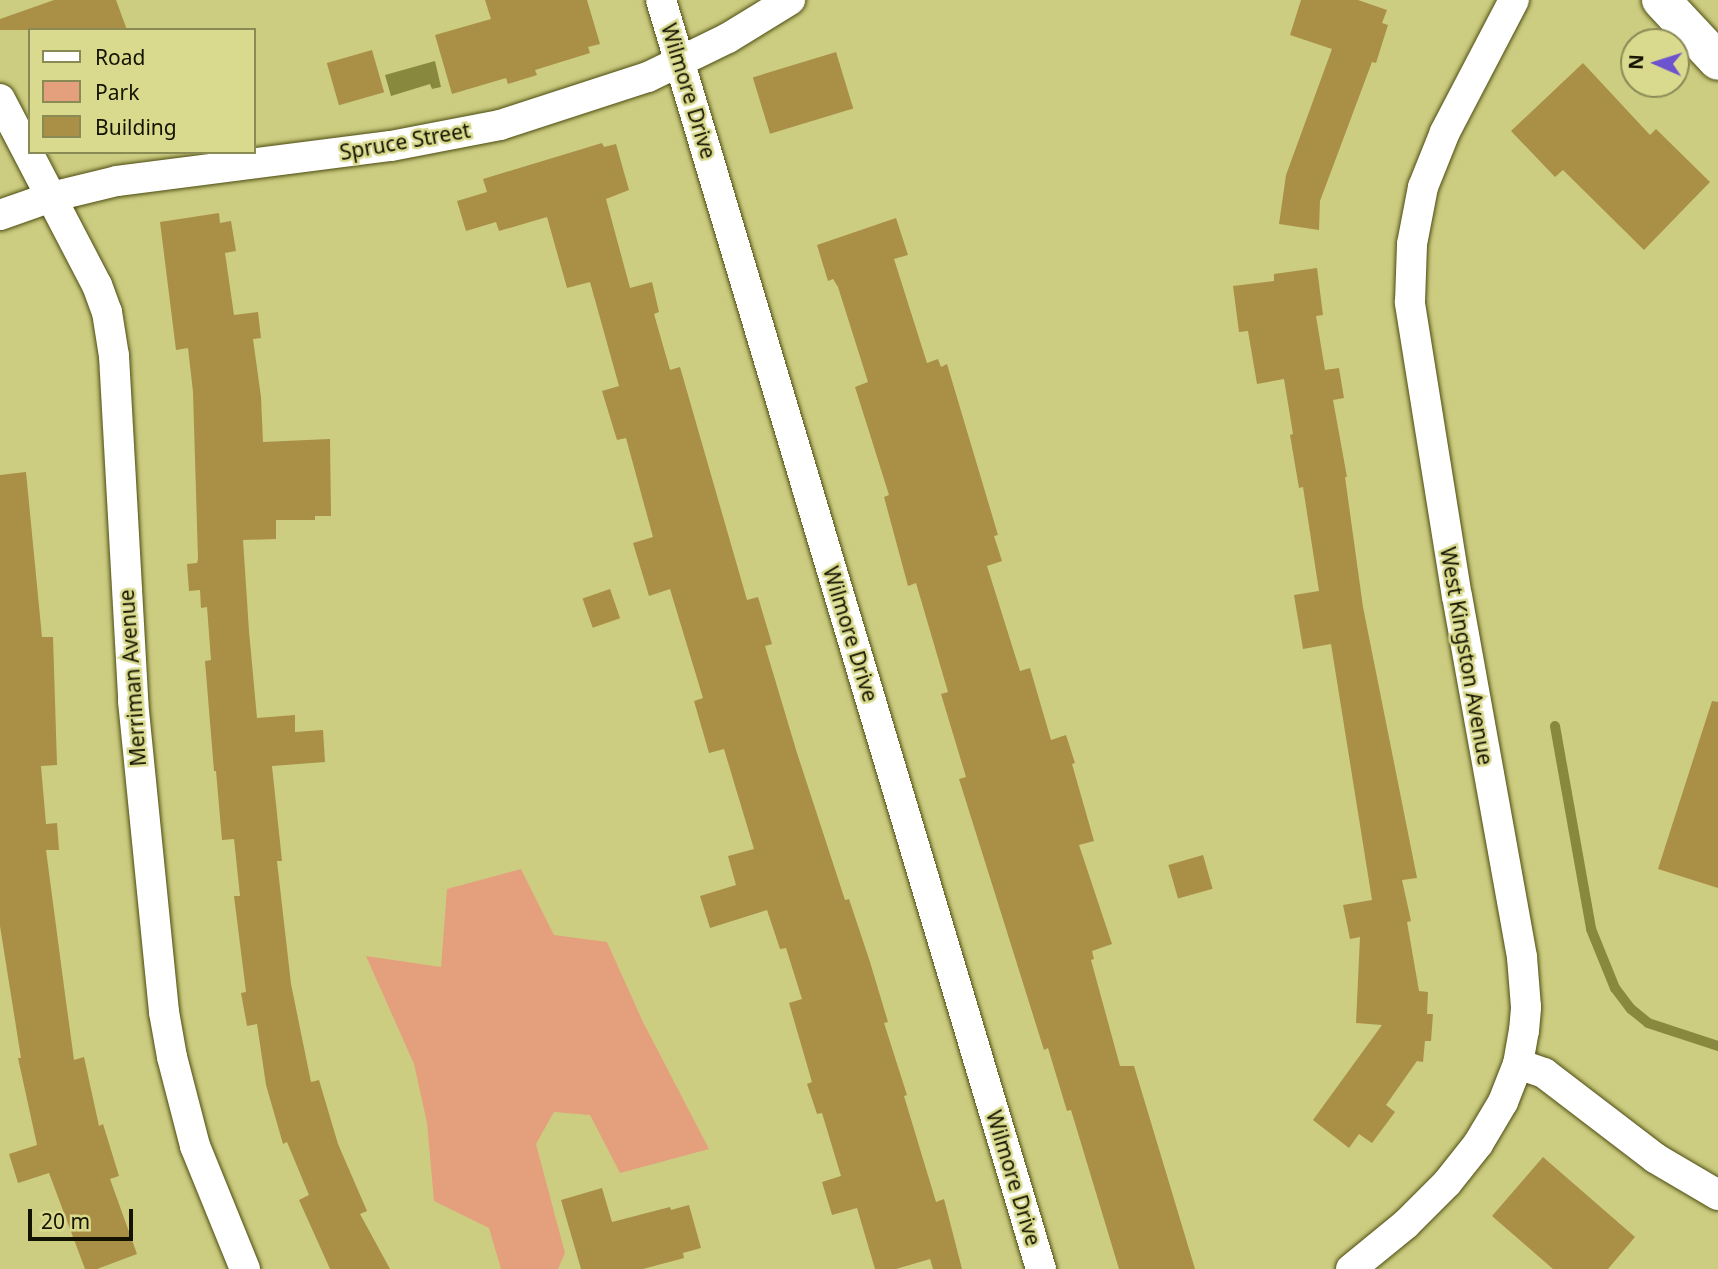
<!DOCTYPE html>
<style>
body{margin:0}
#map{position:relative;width:1718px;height:1269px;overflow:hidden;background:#cccd81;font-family:"Noto Sans",sans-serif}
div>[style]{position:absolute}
.green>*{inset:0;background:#e4a07d}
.water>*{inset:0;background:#88883f}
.stream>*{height:10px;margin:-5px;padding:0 5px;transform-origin:5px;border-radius:5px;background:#88883f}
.building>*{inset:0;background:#aa8f47;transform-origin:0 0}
.roads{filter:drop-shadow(0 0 2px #4d4c11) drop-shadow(0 0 2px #4d4c11)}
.street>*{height:30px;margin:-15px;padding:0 15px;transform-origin:15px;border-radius:15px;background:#fff}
.secondary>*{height:38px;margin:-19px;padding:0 19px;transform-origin:19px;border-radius:19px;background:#fff}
span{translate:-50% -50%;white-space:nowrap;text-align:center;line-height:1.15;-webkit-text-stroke:5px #d9da8e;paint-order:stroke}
.street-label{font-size:21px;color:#141300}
.legend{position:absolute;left:28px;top:28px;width:228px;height:126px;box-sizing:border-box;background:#d9da8e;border:2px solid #8a8a55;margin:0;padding:9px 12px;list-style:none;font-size:21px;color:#141300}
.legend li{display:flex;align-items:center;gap:14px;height:35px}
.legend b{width:35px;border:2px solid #8a8a55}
.north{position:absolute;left:1620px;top:28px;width:70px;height:70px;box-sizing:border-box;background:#d9da8e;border:2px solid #8a8a55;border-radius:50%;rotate:273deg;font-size:19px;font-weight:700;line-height:28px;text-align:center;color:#141300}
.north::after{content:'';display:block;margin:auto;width:24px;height:32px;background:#6d53cd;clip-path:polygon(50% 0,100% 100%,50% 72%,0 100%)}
.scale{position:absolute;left:28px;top:1209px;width:105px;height:32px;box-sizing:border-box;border:4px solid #141300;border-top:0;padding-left:9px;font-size:21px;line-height:24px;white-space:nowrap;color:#141300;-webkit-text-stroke:5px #d9da8e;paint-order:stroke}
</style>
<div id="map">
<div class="green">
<div style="clip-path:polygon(521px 869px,554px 935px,607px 942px,643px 1022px,709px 1149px,620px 1173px,590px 1115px,554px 1112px,536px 1144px,565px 1253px,558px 1269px,501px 1269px,489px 1228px,434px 1201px,427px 1123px,414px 1064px,366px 956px,441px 967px,447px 889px)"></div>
</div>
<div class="water">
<div style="clip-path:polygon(435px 61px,441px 87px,432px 89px,430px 84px,391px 96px,385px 75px)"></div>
</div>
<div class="stream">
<div style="left:1555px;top:726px;width:206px;rotate:79.9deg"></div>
<div style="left:1591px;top:929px;width:64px;rotate:67.9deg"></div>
<div style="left:1615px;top:988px;width:26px;rotate:53deg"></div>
<div style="left:1631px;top:1009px;width:22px;rotate:39deg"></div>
<div style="left:1648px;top:1023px;width:74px;rotate:18.2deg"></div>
</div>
<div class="building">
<div style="clip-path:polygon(54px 0,116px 0,127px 30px,0 30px,0 19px)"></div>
<div style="clip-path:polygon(485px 0,587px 0,600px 44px,588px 47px,590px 53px,535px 70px,537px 75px,508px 84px,506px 78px,452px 94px,435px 35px,491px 19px)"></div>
<div style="clip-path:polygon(1301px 0,1358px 0,1387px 10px,1382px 23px,1388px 25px,1376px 63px,1372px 62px,1320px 201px,1319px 230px,1279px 224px,1286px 175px,1332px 49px,1290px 35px)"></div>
<div style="left:372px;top:50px;width:44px;height:47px;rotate:74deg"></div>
<div style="left:836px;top:52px;width:59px;height:87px;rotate:73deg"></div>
<div style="clip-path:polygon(1583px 63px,1650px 135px,1656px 129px,1710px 182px,1644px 250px,1563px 170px,1555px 177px,1511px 131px)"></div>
<div style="clip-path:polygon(602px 143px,604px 147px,616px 144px,629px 190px,606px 199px,630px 288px,652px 282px,659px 312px,654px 314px,670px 370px,680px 367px,747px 600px,758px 597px,772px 644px,765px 646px,797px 753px,845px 900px,849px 899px,870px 962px,888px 1022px,884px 1023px,907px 1095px,904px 1096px,936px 1202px,944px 1199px,962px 1269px,933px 1269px,930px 1259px,896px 1269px,875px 1269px,857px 1208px,832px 1215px,822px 1182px,841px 1176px,822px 1113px,817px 1114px,807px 1084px,812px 1082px,789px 1003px,802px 999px,786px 948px,780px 949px,767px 910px,710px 928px,700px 896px,736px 885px,728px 856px,754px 849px,724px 749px,709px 753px,694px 701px,703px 698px,670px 589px,649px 596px,633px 543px,653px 537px,626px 438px,617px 440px,602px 391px,619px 386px,590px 282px,567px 288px,547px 217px,499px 231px,496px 222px,466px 231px,457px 201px,487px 192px,483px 179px)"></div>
<div style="clip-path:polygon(219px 213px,220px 223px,231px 221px,236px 251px,225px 253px,234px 315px,258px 312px,261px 338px,253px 339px,261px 397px,263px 442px,330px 439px,331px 516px,315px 516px,315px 520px,276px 520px,276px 539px,243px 540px,249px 631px,257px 718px,295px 715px,295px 732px,323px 730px,325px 762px,272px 766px,282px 861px,277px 861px,291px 984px,311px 1082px,319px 1080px,338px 1144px,367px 1211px,360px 1214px,390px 1269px,330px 1269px,299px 1200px,309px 1195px,287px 1142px,283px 1144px,266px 1085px,257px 1024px,247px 1026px,241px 993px,246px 992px,234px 896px,240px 896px,234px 839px,222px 840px,216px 771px,214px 771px,205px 661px,211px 660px,207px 607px,201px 608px,200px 590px,189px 591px,187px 564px,197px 563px,198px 559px,193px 392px,188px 348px,176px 350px,160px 222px)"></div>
<div style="clip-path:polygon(896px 218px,908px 255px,894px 259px,927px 363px,938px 359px,941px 367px,947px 364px,998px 535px,994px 536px,1002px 561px,987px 566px,1020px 671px,1030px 668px,1051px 740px,1066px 735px,1075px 763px,1072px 764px,1094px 841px,1079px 845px,1112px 944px,1092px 951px,1094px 959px,1091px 960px,1120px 1066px,1134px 1066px,1195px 1269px,1119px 1269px,1071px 1110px,1067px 1111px,1048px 1048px,1044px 1050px,959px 779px,966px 777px,941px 694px,948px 692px,916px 583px,908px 586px,884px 497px,889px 495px,855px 387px,868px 382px,838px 287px,833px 279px,828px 281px,817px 245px)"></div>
<div style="clip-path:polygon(1317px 268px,1323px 315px,1316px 316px,1325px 370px,1339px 368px,1344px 398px,1333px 400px,1347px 477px,1345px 477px,1363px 607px,1417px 878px,1402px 880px,1411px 921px,1407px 922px,1419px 991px,1428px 992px,1427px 1014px,1433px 1014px,1431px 1041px,1425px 1041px,1423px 1062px,1417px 1061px,1386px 1105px,1395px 1112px,1372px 1143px,1359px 1134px,1349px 1148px,1313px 1120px,1382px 1025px,1356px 1023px,1360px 937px,1350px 939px,1343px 905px,1372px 900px,1331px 644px,1303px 649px,1294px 595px,1319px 591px,1303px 487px,1299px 488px,1290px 435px,1293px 434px,1284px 379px,1257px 384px,1248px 331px,1239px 332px,1233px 286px,1274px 281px,1274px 274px)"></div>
<div style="clip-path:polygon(26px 472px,42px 637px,53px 637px,57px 765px,41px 766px,46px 824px,57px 823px,59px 850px,46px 850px,65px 994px,74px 1060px,84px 1057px,99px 1126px,103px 1124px,119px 1176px,110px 1179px,137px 1254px,97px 1269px,85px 1269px,49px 1173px,18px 1183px,9px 1154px,37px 1145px,18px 1058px,21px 1058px,0 926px,0 475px)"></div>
<div style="left:610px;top:589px;width:31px;height:29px;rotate:71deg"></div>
<div style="clip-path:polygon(1712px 701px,1718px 702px,1718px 888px,1658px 869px)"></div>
<div style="left:1203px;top:855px;width:35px;height:36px;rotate:74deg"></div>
<div style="clip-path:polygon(1543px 1157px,1635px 1237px,1608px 1269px,1553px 1269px,1492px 1216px)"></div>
<div style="clip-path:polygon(602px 1188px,612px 1222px,670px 1207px,671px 1210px,689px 1205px,701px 1248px,683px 1253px,684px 1258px,643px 1269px,581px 1269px,561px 1200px)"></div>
</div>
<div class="roads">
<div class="street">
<div style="left:661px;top:0;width:1325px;rotate:73.33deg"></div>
<div style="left:0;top:99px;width:210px;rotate:62.5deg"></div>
<div style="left:97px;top:285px;width:29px;rotate:70deg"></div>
<div style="left:107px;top:312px;width:45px;rotate:81deg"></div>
<div style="left:114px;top:356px;width:346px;rotate:86.8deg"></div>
<div style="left:133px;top:701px;width:313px;rotate:84.3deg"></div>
<div style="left:164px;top:1012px;width:46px;rotate:79.9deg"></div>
<div style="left:172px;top:1057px;width:92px;rotate:75.5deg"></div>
<div style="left:195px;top:1146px;width:133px;rotate:67.9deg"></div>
<div style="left:0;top:215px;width:54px;rotate:-19.4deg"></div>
<div style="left:51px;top:197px;width:68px;rotate:-13.6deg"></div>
<div style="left:117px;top:181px;width:276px;rotate:-7.3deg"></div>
<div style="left:391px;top:146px;width:111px;rotate:-10.9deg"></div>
<div style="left:500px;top:125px;width:156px;rotate:-18deg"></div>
<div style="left:648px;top:77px;width:89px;rotate:-26deg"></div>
<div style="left:728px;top:38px;width:73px;rotate:-31.5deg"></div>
<div style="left:1518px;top:1064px;width:28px;rotate:19deg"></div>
<div style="left:1544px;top:1073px;width:140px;rotate:37.4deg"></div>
<div style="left:1655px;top:1158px;width:73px;rotate:30.4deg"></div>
<div style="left:1351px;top:1269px;width:71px;rotate:-39.3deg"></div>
<div style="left:1406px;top:1224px;width:58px;rotate:-45deg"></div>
<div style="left:1447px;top:1183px;width:50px;rotate:-51.5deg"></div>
<div style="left:1478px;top:1144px;width:49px;rotate:-59.2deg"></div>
<div style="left:1503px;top:1102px;width:41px;rotate:-68.5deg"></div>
<div style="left:1518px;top:1064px;width:34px;rotate:-80deg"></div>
<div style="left:1524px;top:1031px;width:24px;rotate:-85deg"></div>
<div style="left:1526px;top:1007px;width:50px;rotate:-94.6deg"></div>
<div style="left:1522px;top:957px;width:366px;rotate:-100.2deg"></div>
<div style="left:1457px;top:597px;width:299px;rotate:-99.1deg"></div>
<div style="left:1410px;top:302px;width:58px;rotate:-88deg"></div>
<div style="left:1412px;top:244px;width:58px;rotate:-79.1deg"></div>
<div style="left:1423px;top:187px;width:59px;rotate:-68.2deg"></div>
<div style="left:1445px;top:132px;width:149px;rotate:-62.4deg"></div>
</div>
<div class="secondary">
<div style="left:1661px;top:0;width:83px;rotate:46.9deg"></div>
</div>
</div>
<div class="street-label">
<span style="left:689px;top:91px;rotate:73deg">Wilmore Drive</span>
<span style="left:405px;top:141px;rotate:-10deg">Spruce Street</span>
<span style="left:851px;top:634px;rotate:73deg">Wilmore Drive</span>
<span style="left:1467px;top:656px;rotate:80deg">West Kingston Avenue</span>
<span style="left:132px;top:678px;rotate:-94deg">Merriman Avenue</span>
<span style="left:1014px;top:1178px;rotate:73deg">Wilmore Drive</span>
</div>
<ul class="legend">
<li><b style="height:9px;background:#fff"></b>Road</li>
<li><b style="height:19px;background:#e4a07d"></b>Park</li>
<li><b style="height:19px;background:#aa8f47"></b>Building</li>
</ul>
<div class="north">N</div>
<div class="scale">20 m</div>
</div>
